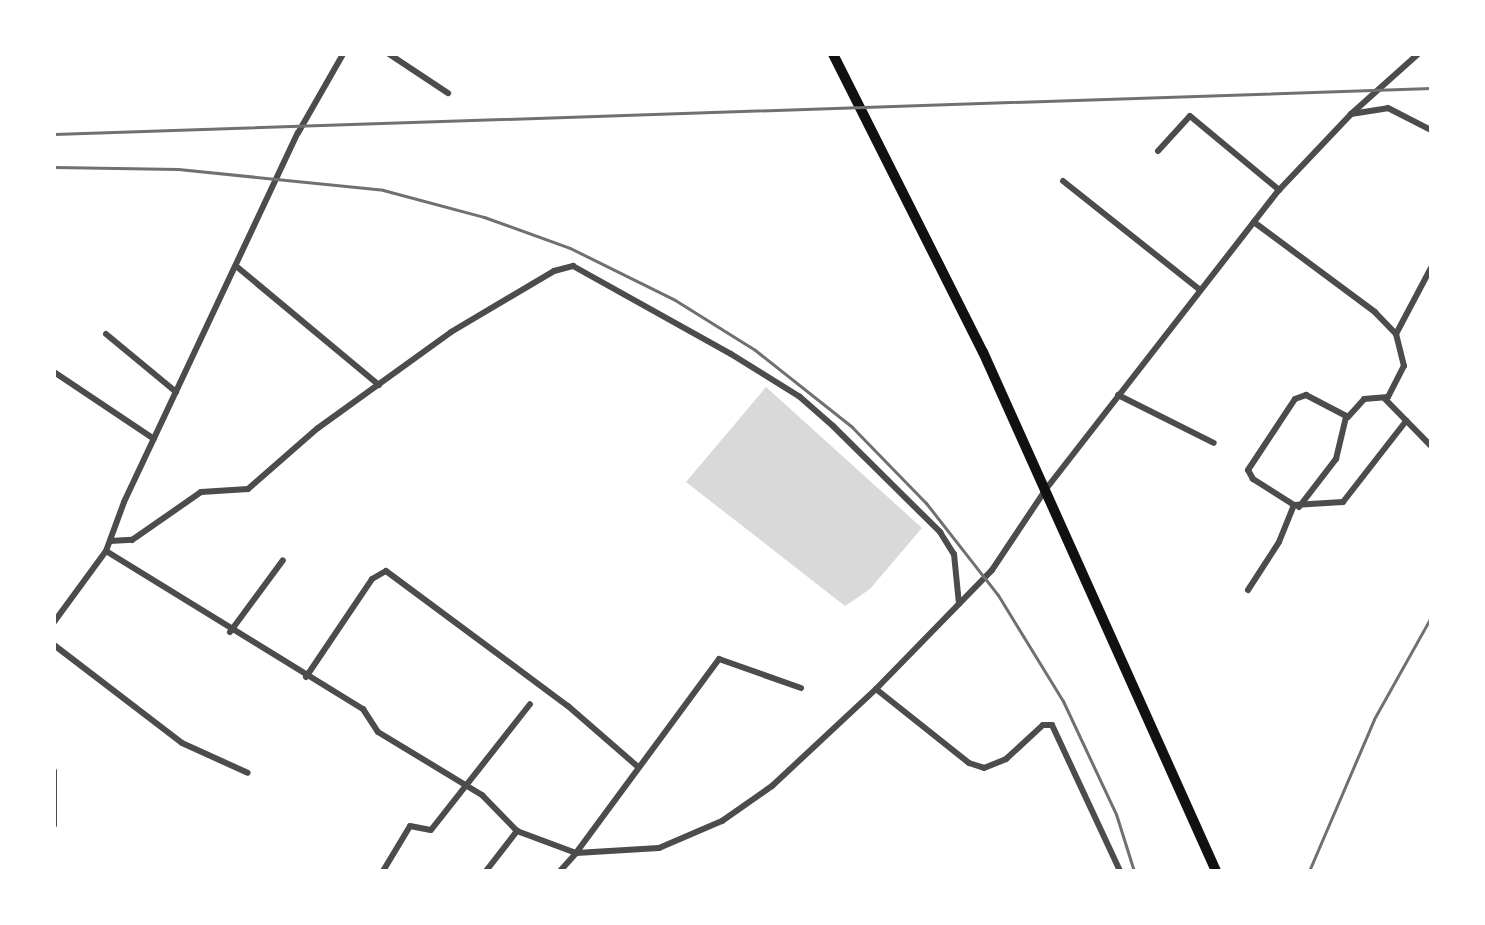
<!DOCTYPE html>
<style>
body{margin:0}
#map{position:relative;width:1485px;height:925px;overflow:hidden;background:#fff;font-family:Raleway,sans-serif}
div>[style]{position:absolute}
.water>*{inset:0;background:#d9d9d9}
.minor>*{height:6px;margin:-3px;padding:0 3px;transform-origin:3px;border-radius:3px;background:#4c4c4c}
.trunk>*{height:10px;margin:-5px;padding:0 5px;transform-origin:5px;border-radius:5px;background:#111}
.rail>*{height:3px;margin:-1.5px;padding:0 1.5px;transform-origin:1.5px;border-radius:1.5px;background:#707070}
span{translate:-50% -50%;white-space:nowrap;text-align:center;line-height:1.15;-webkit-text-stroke:8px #fff;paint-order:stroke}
.frame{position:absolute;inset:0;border:56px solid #fff;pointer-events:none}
</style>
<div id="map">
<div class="water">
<div style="clip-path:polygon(766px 387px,922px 528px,870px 589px,845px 606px,686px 482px)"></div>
</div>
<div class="minor">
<div style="left:389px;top:54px;width:71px;rotate:33.5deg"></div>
<div style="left:1351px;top:114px;width:37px;rotate:-9deg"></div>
<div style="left:1388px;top:108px;width:48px;rotate:27.1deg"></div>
<div style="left:1158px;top:151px;width:47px;rotate:-47.6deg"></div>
<div style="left:1190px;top:116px;width:116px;rotate:39.7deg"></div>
<div style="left:1063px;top:181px;width:175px;rotate:38.5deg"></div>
<div style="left:236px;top:266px;width:186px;rotate:39.8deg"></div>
<div style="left:106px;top:334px;width:91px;rotate:39.6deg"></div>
<div style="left:1396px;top:334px;width:75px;rotate:-62.1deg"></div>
<div style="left:54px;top:372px;width:120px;rotate:33.8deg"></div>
<div style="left:1118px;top:395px;width:107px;rotate:26.6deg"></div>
<div style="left:1385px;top:399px;width:66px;rotate:45.6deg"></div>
<div style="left:1294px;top:505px;width:49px;rotate:-3.5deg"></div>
<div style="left:1343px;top:502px;width:103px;rotate:-52.1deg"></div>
<div style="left:1299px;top:507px;width:61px;rotate:-52.4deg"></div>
<div style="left:1336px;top:459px;width:43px;rotate:-76.6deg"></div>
<div style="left:110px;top:541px;width:22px;rotate:-3deg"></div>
<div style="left:132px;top:540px;width:84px;rotate:-34.8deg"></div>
<div style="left:201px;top:492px;width:47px;rotate:-3.7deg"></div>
<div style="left:248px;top:489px;width:93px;rotate:-41.1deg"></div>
<div style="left:318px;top:428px;width:164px;rotate:-35.8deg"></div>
<div style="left:451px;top:332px;width:120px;rotate:-30.6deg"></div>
<div style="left:554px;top:271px;width:20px;rotate:-15deg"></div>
<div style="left:573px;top:266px;width:181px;rotate:29.1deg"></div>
<div style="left:731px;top:354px;width:81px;rotate:31.9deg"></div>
<div style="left:800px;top:397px;width:44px;rotate:41.3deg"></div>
<div style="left:833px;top:426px;width:151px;rotate:44.7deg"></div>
<div style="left:940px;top:532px;width:26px;rotate:58deg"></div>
<div style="left:954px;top:554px;width:50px;rotate:84.3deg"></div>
<div style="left:106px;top:551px;width:302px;rotate:31.6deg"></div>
<div style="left:363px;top:709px;width:27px;rotate:57deg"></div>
<div style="left:378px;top:732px;width:122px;rotate:31.2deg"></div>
<div style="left:482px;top:795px;width:50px;rotate:45.8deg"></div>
<div style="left:517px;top:831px;width:63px;rotate:20.4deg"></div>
<div style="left:576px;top:853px;width:241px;rotate:-53.6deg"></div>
<div style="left:719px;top:659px;width:87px;rotate:19.5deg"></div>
<div style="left:1248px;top:590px;width:57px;rotate:-57.1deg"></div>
<div style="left:1279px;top:542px;width:40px;rotate:-68deg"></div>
<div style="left:1294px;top:505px;width:49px;rotate:-147.6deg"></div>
<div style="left:1253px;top:479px;width:10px;rotate:-119deg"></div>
<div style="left:1248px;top:470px;width:85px;rotate:-56.5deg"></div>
<div style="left:1295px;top:399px;width:12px;rotate:-20deg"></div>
<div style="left:1306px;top:395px;width:47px;rotate:27.6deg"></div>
<div style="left:1348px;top:417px;width:24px;rotate:-48deg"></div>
<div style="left:1364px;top:399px;width:24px;rotate:-5deg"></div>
<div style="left:1388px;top:397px;width:35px;rotate:-63deg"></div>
<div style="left:1404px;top:366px;width:33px;rotate:-104deg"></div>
<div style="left:1396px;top:334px;width:30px;rotate:-134deg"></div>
<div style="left:1375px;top:312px;width:151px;rotate:-143.4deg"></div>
<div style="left:54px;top:622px;width:88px;rotate:-53.8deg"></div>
<div style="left:106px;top:551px;width:52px;rotate:-69.8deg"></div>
<div style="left:124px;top:502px;width:408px;rotate:-64.8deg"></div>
<div style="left:298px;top:133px;width:91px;rotate:-60.3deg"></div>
<div style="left:230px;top:632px;width:89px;rotate:-53.6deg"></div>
<div style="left:54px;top:645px;width:161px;rotate:37.4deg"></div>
<div style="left:182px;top:743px;width:72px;rotate:24.4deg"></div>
<div style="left:306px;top:677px;width:118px;rotate:-56deg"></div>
<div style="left:372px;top:579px;width:16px;rotate:-30deg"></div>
<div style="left:386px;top:571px;width:227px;rotate:36.6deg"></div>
<div style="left:568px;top:706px;width:91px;rotate:41deg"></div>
<div style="left:876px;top:689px;width:119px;rotate:38.5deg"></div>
<div style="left:969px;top:763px;width:16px;rotate:18deg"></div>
<div style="left:984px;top:768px;width:24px;rotate:-22deg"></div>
<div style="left:1006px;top:759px;width:50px;rotate:-42.6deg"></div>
<div style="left:1043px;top:725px;width:9px"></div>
<div style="left:1052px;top:725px;width:161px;rotate:65deg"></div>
<div style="left:54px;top:771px;width:54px;rotate:90deg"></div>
<div style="left:383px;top:871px;width:52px;rotate:-59deg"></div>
<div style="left:410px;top:826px;width:21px;rotate:11deg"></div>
<div style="left:431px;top:830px;width:160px;rotate:-51.8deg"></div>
<div style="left:486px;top:871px;width:51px;rotate:-52.2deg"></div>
<div style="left:560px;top:871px;width:24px;rotate:-48deg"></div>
<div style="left:576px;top:853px;width:83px;rotate:-3.4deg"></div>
<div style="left:659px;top:848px;width:69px;rotate:-23.2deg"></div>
<div style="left:722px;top:821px;width:61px;rotate:-35deg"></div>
<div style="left:772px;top:786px;width:142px;rotate:-43deg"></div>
<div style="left:876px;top:689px;width:166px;rotate:-45.7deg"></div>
<div style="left:992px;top:570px;width:97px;rotate:-56.3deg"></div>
<div style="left:1046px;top:489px;width:379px;rotate:-52.1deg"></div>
<div style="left:1279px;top:190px;width:105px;rotate:-46.5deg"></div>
<div style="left:1351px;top:114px;width:90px;rotate:-41.8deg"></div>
</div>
<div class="trunk">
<div style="left:833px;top:54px;width:334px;rotate:63.3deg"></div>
<div style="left:983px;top:352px;width:569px;rotate:65.82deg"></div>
</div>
<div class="rail">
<div style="left:54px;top:134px;width:1378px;rotate:-1.91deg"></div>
<div style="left:54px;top:167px;width:124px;rotate:0.9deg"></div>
<div style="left:178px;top:169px;width:206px;rotate:5.8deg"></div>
<div style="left:383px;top:190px;width:105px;rotate:15deg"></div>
<div style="left:484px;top:217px;width:91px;rotate:19.8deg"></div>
<div style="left:570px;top:248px;width:117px;rotate:26.3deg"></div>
<div style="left:675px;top:300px;width:94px;rotate:32deg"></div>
<div style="left:755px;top:350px;width:124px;rotate:38.4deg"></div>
<div style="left:852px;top:427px;width:106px;rotate:45.8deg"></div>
<div style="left:926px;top:503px;width:117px;rotate:52deg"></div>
<div style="left:998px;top:595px;width:124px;rotate:58.5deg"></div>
<div style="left:1063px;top:701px;width:125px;rotate:64.9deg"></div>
<div style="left:1116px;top:814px;width:60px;rotate:72.5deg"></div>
<div style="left:1309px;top:871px;width:165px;rotate:-66.8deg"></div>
<div style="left:1374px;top:719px;width:117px;rotate:-60.8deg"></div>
</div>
<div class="frame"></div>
</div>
